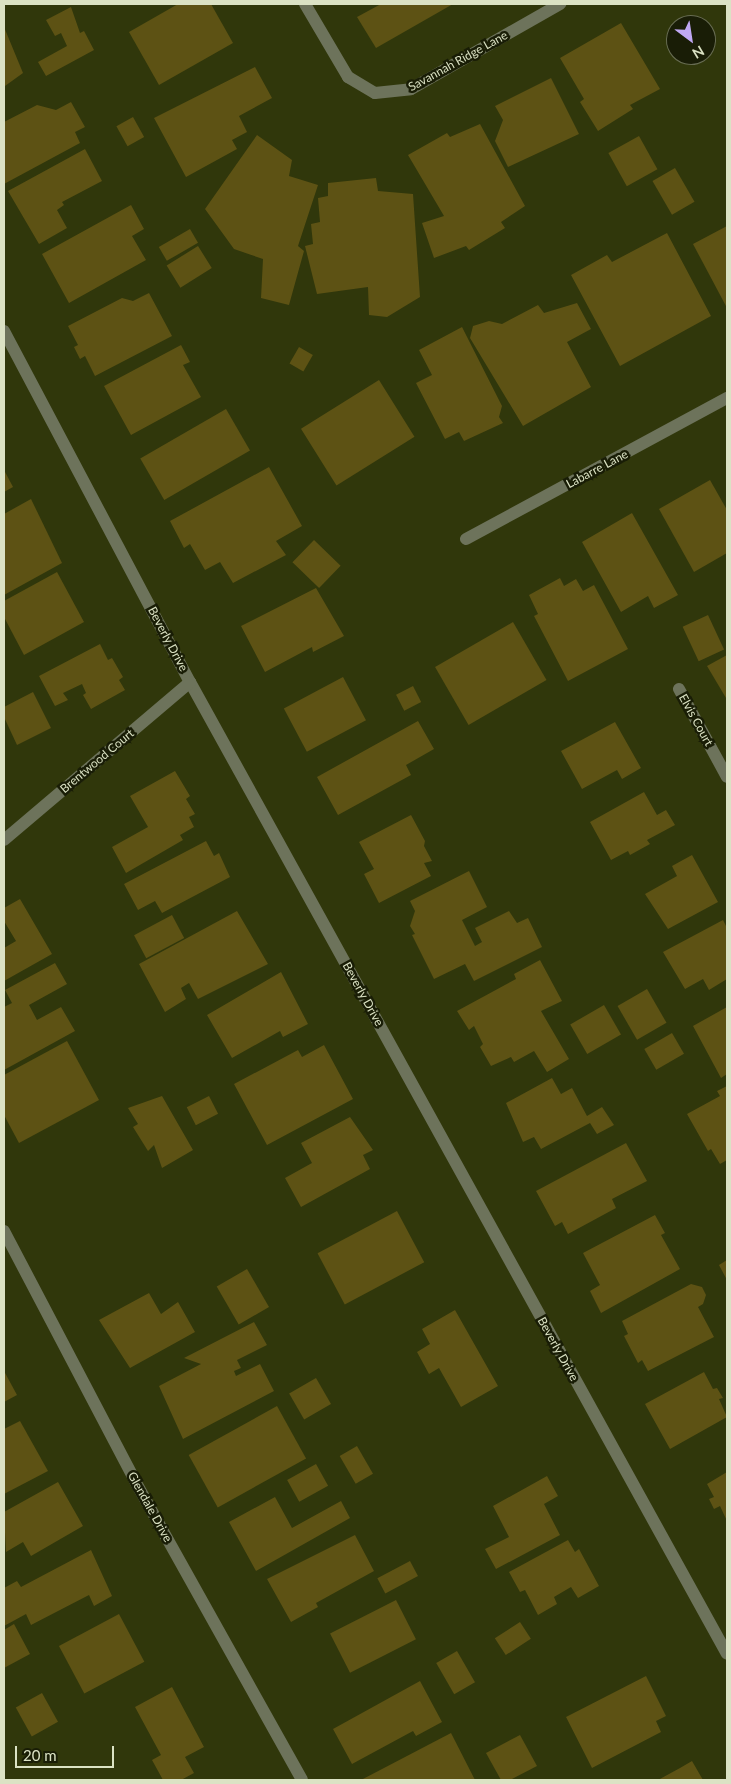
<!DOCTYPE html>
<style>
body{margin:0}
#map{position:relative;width:731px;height:1784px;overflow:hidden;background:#30370b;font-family:Lato,sans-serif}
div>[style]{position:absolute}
.building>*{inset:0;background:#5d5214;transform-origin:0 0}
.minor>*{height:12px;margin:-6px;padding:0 6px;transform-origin:6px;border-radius:6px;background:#6d735b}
span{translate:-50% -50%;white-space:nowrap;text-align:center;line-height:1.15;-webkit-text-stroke:5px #191d06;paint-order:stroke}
.street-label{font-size:12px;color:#dbe2c4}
.frame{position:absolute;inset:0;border:5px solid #dbe2c4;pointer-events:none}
.north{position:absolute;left:666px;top:15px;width:50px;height:50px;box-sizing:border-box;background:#191d06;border:1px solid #676c52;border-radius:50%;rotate:149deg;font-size:14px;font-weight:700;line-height:20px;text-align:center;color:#dbe2c4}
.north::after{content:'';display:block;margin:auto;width:18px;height:22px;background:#c0a8f3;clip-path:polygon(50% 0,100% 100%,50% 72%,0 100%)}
.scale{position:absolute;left:15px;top:1746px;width:99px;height:22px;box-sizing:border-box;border:2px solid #dbe2c4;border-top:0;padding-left:6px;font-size:15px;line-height:18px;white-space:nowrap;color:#dbe2c4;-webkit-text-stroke:4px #191d06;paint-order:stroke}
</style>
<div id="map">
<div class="building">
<div style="clip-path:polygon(178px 4px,211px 4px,233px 43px,159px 85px,129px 32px)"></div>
<div style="clip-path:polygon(381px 4px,453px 4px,376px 48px,357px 17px)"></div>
<div style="clip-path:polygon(71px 7px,80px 33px,84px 31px,94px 50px,46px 76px,38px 62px,67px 46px,61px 33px,55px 36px,46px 20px)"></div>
<div style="clip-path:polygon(621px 23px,660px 89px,630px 105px,633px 109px,598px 131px,580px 102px,584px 99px,560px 58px)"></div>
<div style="clip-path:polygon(4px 27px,23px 73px,5px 86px,4px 83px)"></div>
<div style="clip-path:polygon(255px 67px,272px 98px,239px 116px,247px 132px,232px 140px,237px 149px,186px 177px,154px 118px)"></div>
<div style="clip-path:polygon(551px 78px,579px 134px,508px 167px,495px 141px,503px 120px,495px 106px)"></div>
<div style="clip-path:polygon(71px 102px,85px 127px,75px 132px,80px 143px,4px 184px,4px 122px,37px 105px,56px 110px)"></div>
<div style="left:133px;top:117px;width:23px;height:19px;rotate:61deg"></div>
<div style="clip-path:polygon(480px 124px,525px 206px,501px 222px,505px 228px,469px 250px,466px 246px,434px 258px,422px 223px,444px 216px,408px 155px,447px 133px,450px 137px)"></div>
<div style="clip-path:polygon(257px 135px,292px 160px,289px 176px,318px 185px,298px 246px,304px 251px,289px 305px,261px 298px,263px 259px,234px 249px,205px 209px)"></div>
<div style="left:639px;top:136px;width:38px;height:35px;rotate:61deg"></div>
<div style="clip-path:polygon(85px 149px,102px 181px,62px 202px,64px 205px,57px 210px,67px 228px,39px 244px,8px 191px)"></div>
<div style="left:675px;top:168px;width:39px;height:26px;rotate:60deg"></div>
<div style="clip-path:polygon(376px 178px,378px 191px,413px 194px,420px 297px,387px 317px,369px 315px,368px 287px,317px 294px,305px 246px,313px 244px,311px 224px,320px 222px,318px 198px,328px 196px,328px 183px)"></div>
<div style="clip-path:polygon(131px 205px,144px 229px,132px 236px,146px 260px,69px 303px,42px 254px)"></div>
<div style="clip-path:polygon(727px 226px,727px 308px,693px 244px)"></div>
<div style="left:190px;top:229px;width:16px;height:36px;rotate:60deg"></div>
<div style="clip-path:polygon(667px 233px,711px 316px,620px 366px,571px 275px,607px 255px,612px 262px)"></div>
<div style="left:198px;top:246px;width:26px;height:37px;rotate:58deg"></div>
<div style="clip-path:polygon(149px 293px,172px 336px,95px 376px,85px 356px,80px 359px,74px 347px,78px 345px,68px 326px,122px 298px,133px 301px)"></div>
<div style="clip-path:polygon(577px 303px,591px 329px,567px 342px,591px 387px,523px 426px,470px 338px,473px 326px,489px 321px,502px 324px,538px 305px,544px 313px)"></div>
<div style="clip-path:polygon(462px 327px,502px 406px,499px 417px,503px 423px,464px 441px,459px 432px,445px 439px,416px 383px,432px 375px,419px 350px)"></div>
<div style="clip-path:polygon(181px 345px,190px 362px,183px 365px,201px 397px,131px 435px,104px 386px)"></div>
<div style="left:299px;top:347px;width:16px;height:19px;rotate:30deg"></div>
<div style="left:379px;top:380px;width:67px;height:92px;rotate:58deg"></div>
<div style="left:226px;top:409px;width:48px;height:99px;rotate:60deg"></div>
<div style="clip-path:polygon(269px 467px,302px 526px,276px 541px,286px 555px,233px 583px,220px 562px,205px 570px,190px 544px,184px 548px,170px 521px)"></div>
<div style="clip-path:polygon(4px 470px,13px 487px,4px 492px)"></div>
<div style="clip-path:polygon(710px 480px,727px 510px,727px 553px,694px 572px,659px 509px)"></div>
<div style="clip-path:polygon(31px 499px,62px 563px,4px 595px,4px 514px)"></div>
<div style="clip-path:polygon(632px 513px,678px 595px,654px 608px,648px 596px,621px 612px,582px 542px)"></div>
<div style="left:314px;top:540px;width:37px;height:31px;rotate:44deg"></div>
<div style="clip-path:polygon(57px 572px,84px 622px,24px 655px,4px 617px,4px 601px)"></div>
<div style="clip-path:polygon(560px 578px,564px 586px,576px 579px,583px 591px,594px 585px,628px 649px,568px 681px,534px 616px,538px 614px,529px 595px)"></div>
<div style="clip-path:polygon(316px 588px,344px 636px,313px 652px,312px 647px,265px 672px,241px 626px)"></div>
<div style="left:708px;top:615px;width:38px;height:28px;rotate:65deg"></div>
<div style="left:513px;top:622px;width:67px;height:90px;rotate:60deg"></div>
<div style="clip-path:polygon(100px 644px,108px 660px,112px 658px,123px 677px,119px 680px,125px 690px,91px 709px,83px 695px,86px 693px,82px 684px,63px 693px,68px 700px,55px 706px,39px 676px)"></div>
<div style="clip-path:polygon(727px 655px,727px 697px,726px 698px,707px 666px)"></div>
<div style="left:343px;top:677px;width:49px;height:67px;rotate:62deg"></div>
<div style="left:413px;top:686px;width:18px;height:19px;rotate:63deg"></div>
<div style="clip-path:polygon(33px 692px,51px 728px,17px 745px,4px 717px,4px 707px)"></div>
<div style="clip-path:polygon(418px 721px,434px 749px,406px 765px,411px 775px,338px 815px,317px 777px)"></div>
<div style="clip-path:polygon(615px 722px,641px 768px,622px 779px,617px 770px,582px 789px,561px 751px)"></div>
<div style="clip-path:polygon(175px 771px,190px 796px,186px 799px,195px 814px,189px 817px,194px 827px,180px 835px,183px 840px,126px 873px,112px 847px,148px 827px,130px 796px)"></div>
<div style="clip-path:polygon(644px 792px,657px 815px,666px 810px,675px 825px,647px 840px,650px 844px,630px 855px,628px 851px,611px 860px,590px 822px)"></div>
<div style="clip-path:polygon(411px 815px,425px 841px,424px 846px,432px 861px,424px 863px,431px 876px,379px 903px,364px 874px,374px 869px,359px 842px)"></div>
<div style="clip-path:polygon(206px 841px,214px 856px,219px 853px,230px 877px,162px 913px,155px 901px,138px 910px,124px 884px)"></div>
<div style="clip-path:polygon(692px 855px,718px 902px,668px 929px,645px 894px,677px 876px,672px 866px)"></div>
<div style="clip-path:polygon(469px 871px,487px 907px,462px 920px,475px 946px,482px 942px,475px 928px,509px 911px,517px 923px,528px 918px,542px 947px,474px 981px,465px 964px,434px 979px,412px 935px,415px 934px,410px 926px,415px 911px,410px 901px)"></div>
<div style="clip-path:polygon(20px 899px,52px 954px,4px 981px,4px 948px,16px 941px,4px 921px,4px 908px)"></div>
<div style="clip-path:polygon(237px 911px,268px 964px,198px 999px,189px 983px,181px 988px,186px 999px,165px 1012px,139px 964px)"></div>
<div style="left:172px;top:915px;width:26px;height:43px;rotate:62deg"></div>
<div style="clip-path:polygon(723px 920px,727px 928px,727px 979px,709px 990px,703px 979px,685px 989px,663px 952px)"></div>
<div style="clip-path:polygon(540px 960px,562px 1001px,541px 1011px,569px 1059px,547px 1072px,534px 1051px,514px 1062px,511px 1057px,491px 1066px,480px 1047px,483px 1044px,474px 1026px,469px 1030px,457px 1011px,516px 979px,514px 974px)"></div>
<div style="clip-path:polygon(55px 963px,67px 984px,29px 1005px,37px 1020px,61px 1007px,75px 1031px,4px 1070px,4px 1007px,12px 1003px,5px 990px)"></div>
<div style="clip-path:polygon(281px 972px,308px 1024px,283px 1037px,280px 1031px,232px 1058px,207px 1015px)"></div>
<div style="left:647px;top:989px;width:39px;height:34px;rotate:60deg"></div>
<div style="left:604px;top:1005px;width:34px;height:39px;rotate:60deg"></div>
<div style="clip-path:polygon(727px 1007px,727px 1074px,721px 1078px,693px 1026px)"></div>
<div style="left:672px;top:1033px;width:24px;height:32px;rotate:60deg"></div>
<div style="clip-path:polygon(67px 1041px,99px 1100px,19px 1143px,4px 1115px,4px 1075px)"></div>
<div style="clip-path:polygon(324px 1045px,353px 1099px,267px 1145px,234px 1084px,298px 1050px,302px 1057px)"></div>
<div style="clip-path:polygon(552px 1078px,561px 1094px,572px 1088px,587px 1116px,602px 1107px,614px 1125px,597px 1134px,590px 1123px,541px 1149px,534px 1137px,523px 1142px,506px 1103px)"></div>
<div style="clip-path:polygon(727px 1086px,727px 1160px,720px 1164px,711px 1149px,708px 1151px,687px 1114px,720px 1096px,717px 1091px)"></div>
<div style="clip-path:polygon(162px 1096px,193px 1150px,162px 1168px,154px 1145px,148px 1151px,133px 1127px,138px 1124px,128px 1108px)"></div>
<div style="left:209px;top:1096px;width:20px;height:25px;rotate:63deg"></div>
<div style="clip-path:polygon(350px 1117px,373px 1150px,363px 1155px,370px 1169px,301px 1207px,285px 1178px,312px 1163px,301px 1143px)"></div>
<div style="clip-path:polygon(626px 1143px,647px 1181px,612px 1199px,616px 1208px,568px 1234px,562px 1222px,555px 1226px,536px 1191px)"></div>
<div style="left:397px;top:1211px;width:58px;height:90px;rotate:62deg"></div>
<div style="clip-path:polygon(655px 1215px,665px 1233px,661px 1235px,680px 1269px,601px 1313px,590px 1291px,600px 1285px,583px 1253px)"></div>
<div style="clip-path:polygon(727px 1260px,727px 1280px,719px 1265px)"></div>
<div style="left:247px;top:1269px;width:44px;height:35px;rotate:60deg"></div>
<div style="clip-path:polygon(691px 1284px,702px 1287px,706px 1295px,703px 1304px,698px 1307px,714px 1337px,648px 1371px,642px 1360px,638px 1363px,624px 1336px,628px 1334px,622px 1321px)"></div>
<div style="clip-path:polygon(149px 1293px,161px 1314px,178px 1302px,195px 1332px,130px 1368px,99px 1320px)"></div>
<div style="clip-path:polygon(455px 1310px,498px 1386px,461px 1407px,439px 1368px,429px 1374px,417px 1352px,430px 1344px,422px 1329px)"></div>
<div style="clip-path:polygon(254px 1322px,267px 1345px,237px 1360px,241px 1368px,234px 1371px,236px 1376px,260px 1364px,274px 1391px,183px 1439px,159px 1386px,201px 1364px,184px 1358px)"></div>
<div style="clip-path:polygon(4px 1371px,17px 1395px,4px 1402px)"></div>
<div style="clip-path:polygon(704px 1372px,713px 1389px,717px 1388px,723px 1398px,719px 1399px,727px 1417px,670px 1449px,645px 1404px)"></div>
<div style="left:316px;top:1378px;width:30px;height:31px;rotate:60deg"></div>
<div style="left:277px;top:1406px;width:60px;height:101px;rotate:61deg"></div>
<div style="clip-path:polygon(20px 1421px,48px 1471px,4px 1494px,4px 1429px)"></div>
<div style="left:357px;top:1446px;width:32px;height:20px;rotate:60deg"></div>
<div style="left:316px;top:1464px;width:25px;height:33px;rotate:61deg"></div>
<div style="clip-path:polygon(727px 1472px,727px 1521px,720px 1506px,714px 1509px,709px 1499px,714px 1497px,707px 1484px)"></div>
<div style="clip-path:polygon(547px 1476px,558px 1496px,544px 1504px,560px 1535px,496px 1569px,485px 1549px,509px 1537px,493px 1506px)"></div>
<div style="clip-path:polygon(58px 1482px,83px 1526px,31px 1556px,23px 1542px,6px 1552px,4px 1512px)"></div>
<div style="clip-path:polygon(275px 1497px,292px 1528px,341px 1501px,350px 1518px,256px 1571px,229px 1522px)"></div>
<div style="clip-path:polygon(355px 1535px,374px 1571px,316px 1603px,318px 1607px,291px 1622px,267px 1579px)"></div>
<div style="clip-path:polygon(568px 1540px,575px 1552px,579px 1549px,599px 1586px,578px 1598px,571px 1587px,554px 1597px,557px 1604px,538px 1615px,525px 1590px,520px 1592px,509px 1572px)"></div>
<div style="clip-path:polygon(91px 1550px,112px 1596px,94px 1606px,89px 1595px,31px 1625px,26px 1614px,4px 1626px,4px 1588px,17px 1581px,21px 1587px)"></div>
<div style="left:410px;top:1561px;width:17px;height:37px;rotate:62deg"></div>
<div style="left:396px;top:1600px;width:44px;height:74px;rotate:63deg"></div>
<div style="left:119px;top:1614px;width:54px;height:68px;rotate:62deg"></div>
<div style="left:520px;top:1622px;width:20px;height:30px;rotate:57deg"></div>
<div style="clip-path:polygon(14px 1624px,30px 1654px,4px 1668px,4px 1630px)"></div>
<div style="left:457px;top:1651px;width:36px;height:24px;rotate:60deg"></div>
<div style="clip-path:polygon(646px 1676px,666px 1716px,656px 1721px,661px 1732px,592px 1768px,566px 1717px)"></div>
<div style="clip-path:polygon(420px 1681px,442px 1722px,416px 1736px,413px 1731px,352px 1764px,333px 1729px)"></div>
<div style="clip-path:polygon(172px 1687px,204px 1747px,185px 1757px,194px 1773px,181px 1780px,163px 1780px,152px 1760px,161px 1755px,135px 1707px)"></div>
<div style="left:42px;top:1693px;width:33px;height:30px;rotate:61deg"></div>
<div style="clip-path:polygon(451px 1733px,475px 1780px,361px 1780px)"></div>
<div style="clip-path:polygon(520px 1735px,537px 1766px,510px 1780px,501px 1780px,486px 1753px)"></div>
<div style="clip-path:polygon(692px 1761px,703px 1780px,658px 1780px,680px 1768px)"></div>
</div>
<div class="minor">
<div style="left:305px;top:4px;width:85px;rotate:59.5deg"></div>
<div style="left:348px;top:77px;width:31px;rotate:31deg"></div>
<div style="left:375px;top:93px;width:36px;rotate:-6deg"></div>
<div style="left:411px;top:89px;width:172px;rotate:-29.7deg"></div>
<div style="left:4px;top:331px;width:397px;rotate:62.1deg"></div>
<div style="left:190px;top:682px;width:1110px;rotate:61.08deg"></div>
<div style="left:466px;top:539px;width:297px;rotate:-28.4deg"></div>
<div style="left:679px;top:689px;width:100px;rotate:61.4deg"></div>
<div style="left:4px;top:840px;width:244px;rotate:-40.3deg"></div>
<div style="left:4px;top:1231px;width:282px;rotate:62.3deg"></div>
<div style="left:135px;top:1481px;width:342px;rotate:60.8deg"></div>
</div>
<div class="street-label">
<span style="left:458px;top:61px;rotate:-29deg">Savannah Ridge Lane</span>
<span style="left:597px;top:469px;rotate:-28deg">Labarre Lane</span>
<span style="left:168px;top:639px;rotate:62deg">Beverly Drive</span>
<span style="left:696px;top:720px;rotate:61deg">Elvis Court</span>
<span style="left:97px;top:761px;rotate:-40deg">Brentwood Court</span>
<span style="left:363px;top:994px;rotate:61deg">Beverly Drive</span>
<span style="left:558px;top:1349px;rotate:61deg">Beverly Drive</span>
<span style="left:150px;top:1507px;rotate:61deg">Glendale Drive</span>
</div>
<div class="frame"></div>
<div class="north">N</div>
<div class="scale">20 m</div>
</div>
